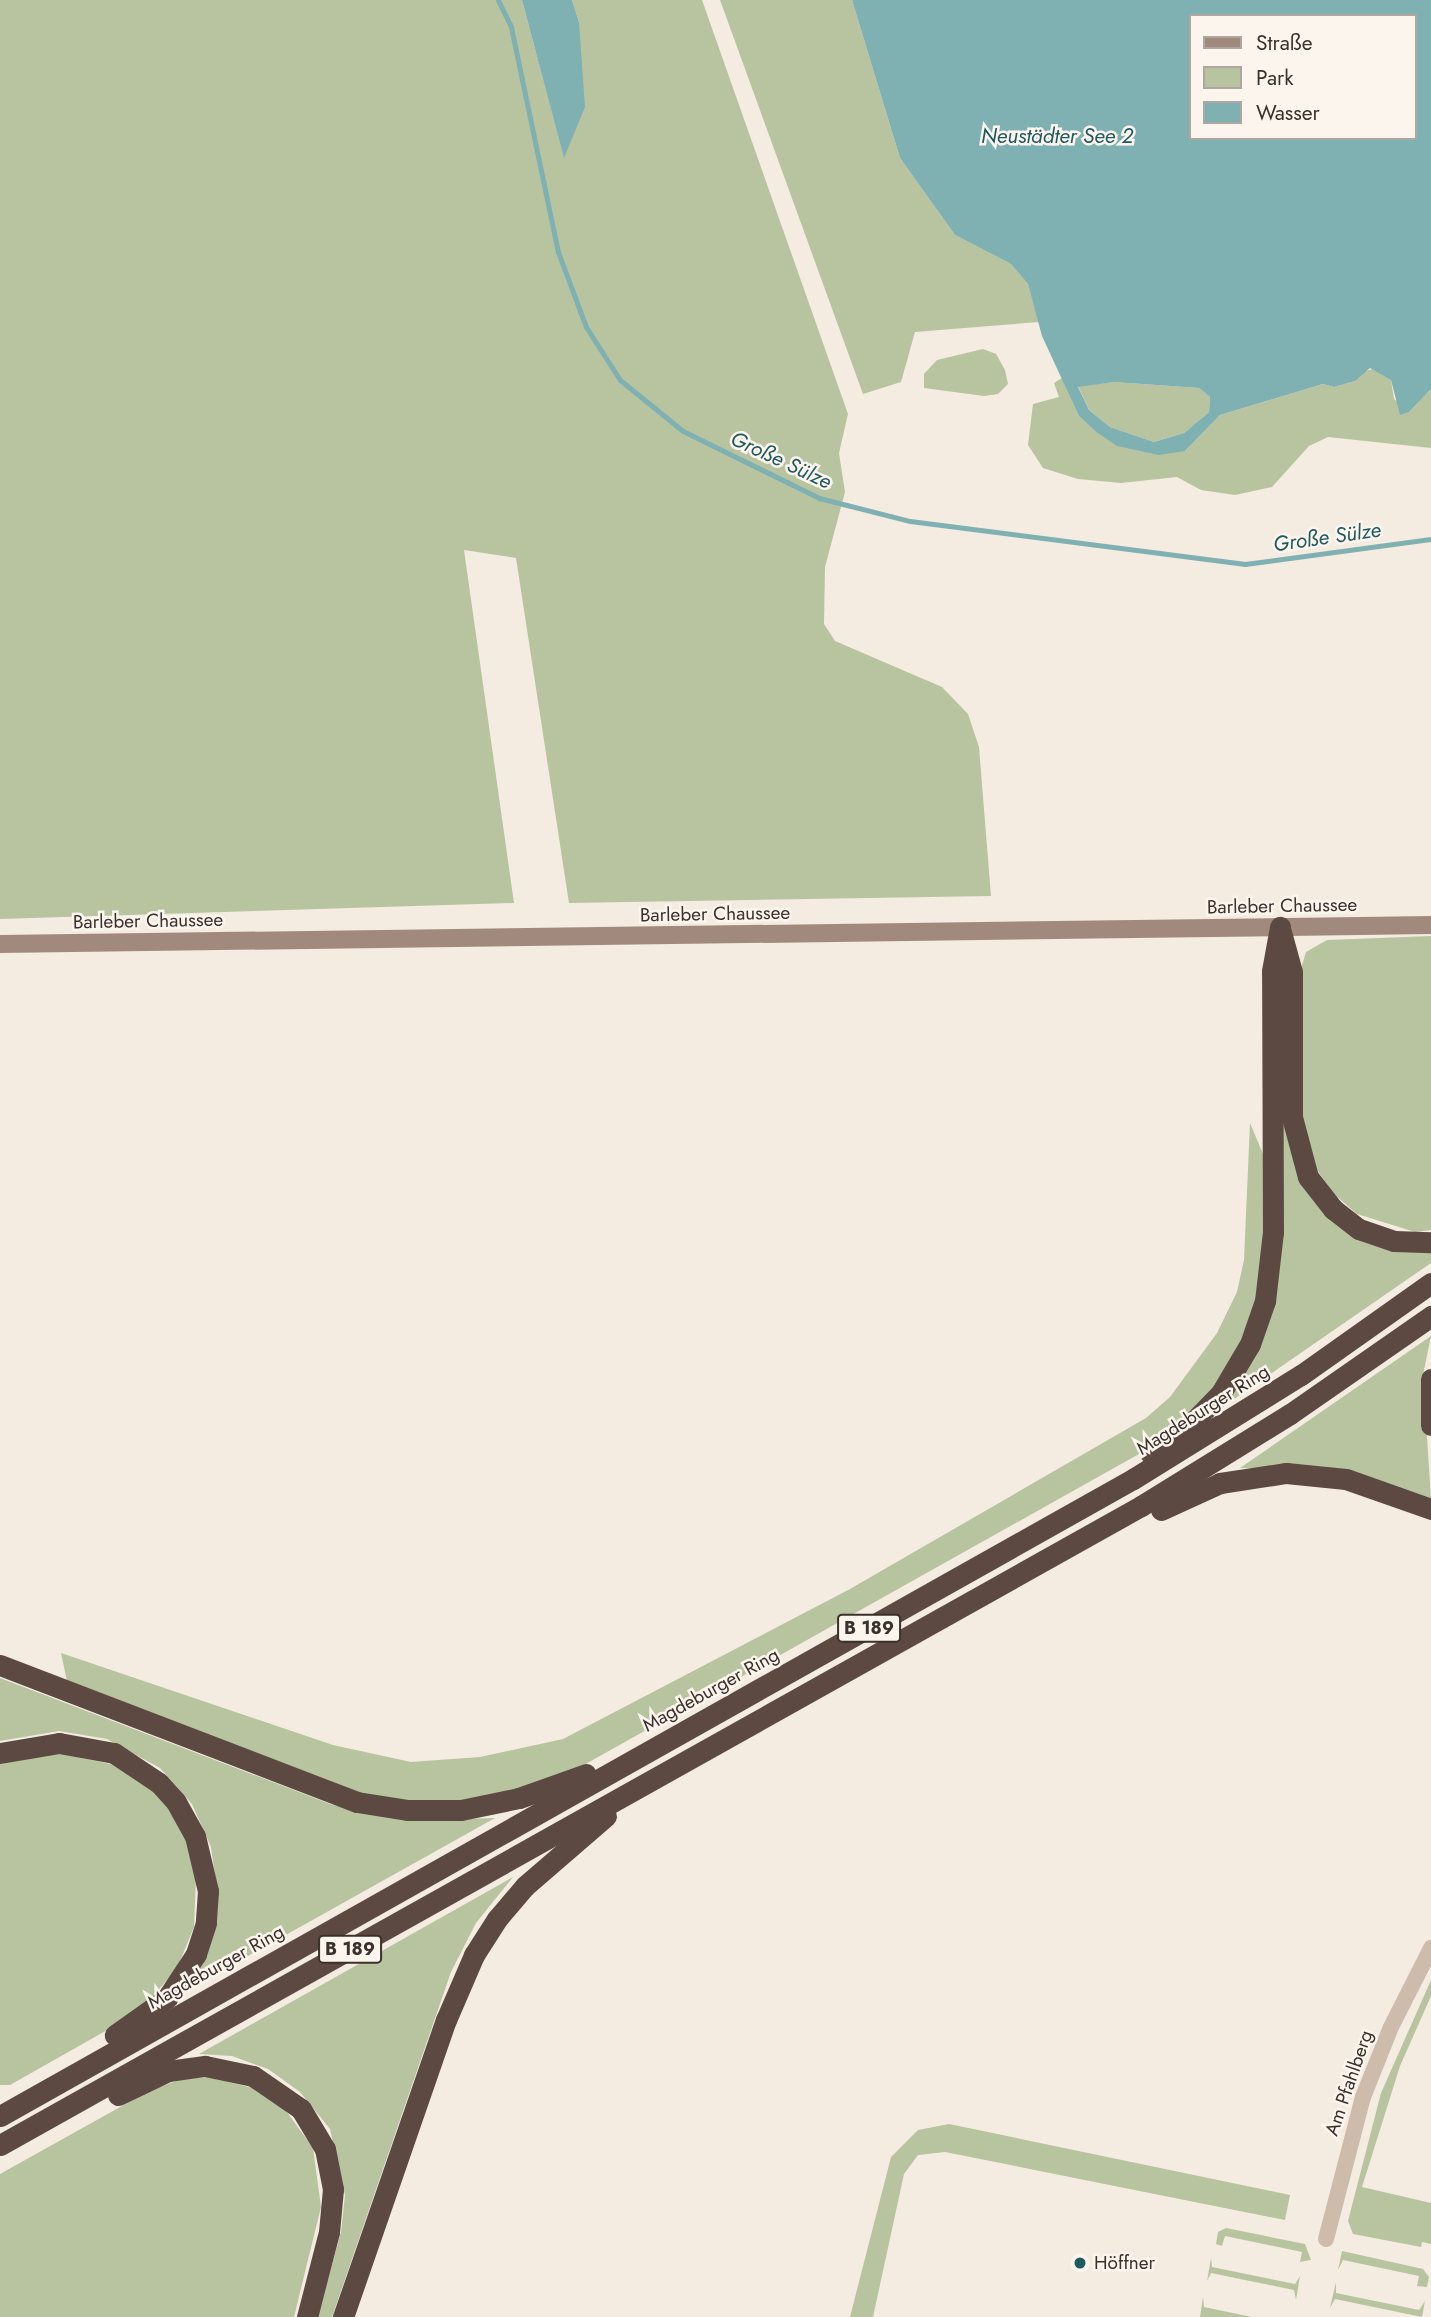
<!DOCTYPE html>
<meta charset="utf-8">
<style>
body{margin:0}
#map{position:relative;width:1431px;height:2317px;overflow:hidden;background:#f4ebe1;font-family:Jost,sans-serif}
div>[style]{position:absolute}
.green>*{inset:0;background:#b8c4a0}
.water>*{inset:0;background:#7fb0b2}
.stream>*{height:5px;margin:-2.5px;padding:0 2.5px;transform-origin:2.5px;border-radius:2.5px;background:#7fb0b2}
.street>*{height:16px;margin:-8px;padding:0 8px;transform-origin:8px;border-radius:8px;background:#cdbbac}
.secondary>*{height:18px;margin:-9px;padding:0 9px;transform-origin:9px;border-radius:9px;background:#a18a7d}
.highway>*{height:21px;margin:-10.5px;padding:0 10.5px;transform-origin:10.5px;border-radius:10.5px;background:#5c4a42}
.dots>*{width:19px;height:19px;translate:-50% -50%;box-sizing:border-box;border:4px solid #fbf5ee;border-radius:50%}
span{translate:-50% -50%;white-space:nowrap;text-align:center;line-height:1.15;-webkit-text-stroke:5px #fbf5ee;paint-order:stroke}
.shield-label span{padding:2px 5px;background:#fbf5ee;border:2px solid;border-radius:5px;-webkit-text-stroke-width:0}
.shield-label{font-size:18px;color:#3b302b;font-weight:700}
.street-label{font-size:19px;color:#3b302b}
.poi-label{font-size:19px;color:#3b302b}
.left{translate:0 -50%;text-align:left}
.water-label{font-size:21px;color:#1f5a5e;font-style:italic}
.legend{position:absolute;left:1189px;top:14px;width:228px;height:126px;box-sizing:border-box;background:#fbf5ee;border:2px solid #aea6a0;margin:0;padding:9px 12px;list-style:none;font-size:21px;color:#3b302b}
.legend li{display:flex;align-items:center;gap:14px;height:35px}
.legend b{width:35px;border:2px solid #aea6a0}
</style>
<div id="map">
<div class="green">
<div style="clip-path:polygon(0 0,522px 0,564px 157px,579px 22px,572px 0,702px 0,848px 414px,839px 453px,845px 492px,825px 567px,824px 624px,835px 641px,942px 687px,968px 714px,979px 747px,991px 896px,569px 903px,516px 558px,464px 550px,514px 903px,0 919px)"></div>
<div style="clip-path:polygon(720px 0,852px 0,900px 158px,955px 235px,1011px 264px,1028px 284px,1039px 322px,915px 332px,901px 382px,863px 394px)"></div>
<div style="clip-path:polygon(983px 349px,996px 354px,1005px 370px,1008px 384px,998px 394px,984px 396px,924px 388px,924px 374px,937px 360px)"></div>
<div style="clip-path:polygon(1375px 368px,1391px 380px,1394px 399px,1409px 412px,1431px 389px,1431px 448px,1328px 437px,1309px 446px,1272px 487px,1235px 495px,1201px 490px,1177px 477px,1121px 483px,1078px 479px,1043px 468px,1028px 445px,1033px 404px,1059px 397px,1054px 383px,1062px 378px,1079px 416px,1095px 431px,1185px 451px,1220px 415px,1323px 384px,1334px 387px,1355px 381px,1360px 373px)"></div>
<div style="clip-path:polygon(1114px 382px,1199px 388px,1210px 397px,1209px 412px,1184px 433px,1154px 442px,1110px 427px,1089px 410px,1078px 386px)"></div>
<div style="clip-path:polygon(1431px 936px,1431px 1230px,1415px 1232px,1357px 1214px,1334px 1194px,1316px 1169px,1303px 1133px,1299px 1069px,1302px 965px,1306px 952px,1327px 940px)"></div>
<div style="clip-path:polygon(1283px 1078px,1318px 1204px,1431px 1250px,1431px 1263px,1214px 1413px,1261px 1337px)"></div>
<div style="clip-path:polygon(1250px 1123px,1266px 1161px,1262px 1287px,1226px 1376px,1155px 1445px,566px 1775px,525px 1790px,450px 1803px,367px 1797px,68px 1686px,61px 1653px,333px 1745px,411px 1762px,480px 1757px,563px 1739px,850px 1589px,1146px 1418px,1170px 1397px,1217px 1333px,1237px 1292px,1244px 1260px)"></div>
<div style="clip-path:polygon(1431px 1336px,1423px 1375px,1431px 1499px,1337px 1468px,1240px 1468px)"></div>
<div style="clip-path:polygon(0 1678px,333px 1805px,420px 1820px,495px 1818px,189px 1989px,205px 1956px,218px 1897px,211px 1847px,192px 1804px,160px 1768px,107px 1739px,59px 1731px,0 1741px)"></div>
<div style="clip-path:polygon(58px 1753px,115px 1765px,145px 1783px,166px 1805px,187px 1840px,196px 1877px,194px 1927px,177px 1968px,149px 2001px,109px 2029px,10px 2085px,0 2085px,0 1764px)"></div>
<div style="clip-path:polygon(513px 1877px,476px 1923px,451px 1972px,332px 2317px,318px 2317px,341px 2232px,345px 2195px,330px 2129px,300px 2092px,268px 2069px,232px 2056px,199px 2054px)"></div>
<div style="clip-path:polygon(1431px 1980px,1431px 1996px,1400px 2066px,1362px 2187px,1431px 2203px,1431px 2244px,1422px 2242px,1421px 2247px,1353px 2234px,1348px 2221px,1381px 2093px)"></div>
<div style="clip-path:polygon(209px 2077px,257px 2089px,284px 2108px,313px 2148px,321px 2207px,294px 2317px,0 2317px,0 2174px,147px 2092px,181px 2079px)"></div>
<div style="clip-path:polygon(949px 2124px,1290px 2195px,1285px 2220px,945px 2152px,918px 2155px,904px 2174px,873px 2317px,850px 2317px,891px 2157px,918px 2130px)"></div>
<div style="clip-path:polygon(1226px 2228px,1305px 2244px,1311px 2260px,1300px 2262px,1302px 2252px,1225px 2236px,1222px 2246px,1216px 2244px,1218px 2232px)"></div>
<div style="clip-path:polygon(1342px 2251px,1423px 2269px,1429px 2277px,1427px 2287px,1417px 2286px,1419px 2276px,1343px 2260px,1338px 2270px)"></div>
<div style="clip-path:polygon(1211px 2258px,1212px 2267px,1295px 2284px,1300px 2276px,1296px 2300px,1294px 2290px,1211px 2273px,1207px 2281px)"></div>
<div style="clip-path:polygon(1336px 2282px,1336px 2293px,1419px 2310px,1425px 2301px,1422px 2317px,1335px 2299px,1330px 2308px)"></div>
<div style="clip-path:polygon(1203px 2297px,1204px 2307px,1252px 2317px,1200px 2317px)"></div>
</div>
<div class="water">
<div style="clip-path:polygon(522px 0,572px 0,579px 22px,585px 107px,564px 158px)"></div>
<div style="clip-path:polygon(evenodd,852px 0,1431px 0,1431px 389px,1409px 412px,1400px 415px,1391px 380px,1370px 368px,1355px 381px,1334px 387px,1323px 384px,1220px 415px,1185px 451px,1159px 455px,1117px 446px,1095px 431px,1079px 416px,1042px 336px,1028px 284px,1011px 264px,955px 235px,900px 158px,852px 0,1191px 16px,1415px 16px,1415px 138px,1191px 138px,1191px 16px,852px 0,1114px 382px,1199px 388px,1210px 397px,1209px 412px,1184px 433px,1154px 442px,1110px 427px,1089px 410px,1078px 387px,1114px 382px)"></div>
</div>
<div class="stream">
<div style="left:498px;top:0;width:30px;rotate:64deg"></div>
<div style="left:511px;top:27px;width:230px;rotate:78.2deg"></div>
<div style="left:558px;top:252px;width:80px;rotate:69.5deg"></div>
<div style="left:586px;top:327px;width:63px;rotate:57.3deg"></div>
<div style="left:620px;top:380px;width:81px;rotate:39deg"></div>
<div style="left:683px;top:431px;width:152px;rotate:26.2deg"></div>
<div style="left:819px;top:498px;width:94px;rotate:14.2deg"></div>
<div style="left:910px;top:521px;width:338px;rotate:7.3deg"></div>
<div style="left:1245px;top:564px;width:188px;rotate:-7.7deg"></div>
</div>
<div class="street">
<div style="left:1326px;top:2239px;width:147px;rotate:-75.4deg"></div>
<div style="left:1363px;top:2097px;width:75px;rotate:-68.2deg"></div>
<div style="left:1391px;top:2027px;width:89px;rotate:-63.1deg"></div>
</div>
<div class="secondary">
<div style="left:0;top:944px;width:1431px;rotate:-0.76deg"></div>
</div>
<div class="highway">
<div style="left:1281px;top:932px;width:41px;rotate:74.6deg"></div>
<div style="left:1292px;top:972px;width:145px;rotate:90deg"></div>
<div style="left:1292px;top:1117px;width:62px;rotate:75.1deg"></div>
<div style="left:1308px;top:1177px;width:41px;rotate:52deg"></div>
<div style="left:1333px;top:1209px;width:33px;rotate:38deg"></div>
<div style="left:1359px;top:1229px;width:37px;rotate:19deg"></div>
<div style="left:1394px;top:1241px;width:37px;rotate:2deg"></div>
<div style="left:1431px;top:1379px;width:46px;rotate:90deg"></div>
<div style="left:1150px;top:1453px;width:42px;rotate:-33.3deg"></div>
<div style="left:1185px;top:1430px;width:52px;rotate:-45.8deg"></div>
<div style="left:1221px;top:1393px;width:57px;rotate:-59.4deg"></div>
<div style="left:1250px;top:1344px;width:46px;rotate:-70.8deg"></div>
<div style="left:1265px;top:1301px;width:69px;rotate:-83.4deg"></div>
<div style="left:1273px;top:1232px;width:261px;rotate:-90.2deg"></div>
<div style="left:1272px;top:971px;width:45px;rotate:-79.7deg"></div>
<div style="left:1161px;top:1510px;width:65px;rotate:-24.6deg"></div>
<div style="left:1220px;top:1483px;width:67px;rotate:-8.6deg"></div>
<div style="left:1286px;top:1473px;width:60px;rotate:5.7deg"></div>
<div style="left:1346px;top:1479px;width:90px;rotate:19.4deg"></div>
<div style="left:0;top:1665px;width:382px;rotate:21deg"></div>
<div style="left:357px;top:1802px;width:52px;rotate:8.9deg"></div>
<div style="left:408px;top:1810px;width:53px"></div>
<div style="left:461px;top:1810px;width:59px;rotate:-11.7deg"></div>
<div style="left:519px;top:1798px;width:71px;rotate:-19.7deg"></div>
<div style="left:0;top:1753px;width:60px;rotate:-9.6deg"></div>
<div style="left:59px;top:1743px;width:56px;rotate:10.3deg"></div>
<div style="left:114px;top:1753px;width:54px;rotate:33.7deg"></div>
<div style="left:159px;top:1783px;width:25px;rotate:48deg"></div>
<div style="left:176px;top:1802px;width:39px;rotate:61deg"></div>
<div style="left:195px;top:1836px;width:57px;rotate:76.7deg"></div>
<div style="left:208px;top:1891px;width:32px;rotate:94deg"></div>
<div style="left:206px;top:1923px;width:33px;rotate:108deg"></div>
<div style="left:196px;top:1954px;width:53px;rotate:123.4deg"></div>
<div style="left:167px;top:1998px;width:64px;rotate:144.6deg"></div>
<div style="left:118px;top:2095px;width:55px;rotate:-25.6deg"></div>
<div style="left:168px;top:2071px;width:37px;rotate:-8deg"></div>
<div style="left:205px;top:2066px;width:49px;rotate:11.8deg"></div>
<div style="left:253px;top:2076px;width:58px;rotate:34.5deg"></div>
<div style="left:301px;top:2109px;width:47px;rotate:59deg"></div>
<div style="left:325px;top:2149px;width:41px;rotate:78.7deg"></div>
<div style="left:333px;top:2189px;width:43px;rotate:95.3deg"></div>
<div style="left:329px;top:2232px;width:88px;rotate:104.5deg"></div>
<div style="left:0;top:2116px;width:1300px;rotate:-29.35deg"></div>
<div style="left:1133px;top:1479px;width:198px;rotate:-31.8deg"></div>
<div style="left:1301px;top:1375px;width:159px;rotate:-35.3deg"></div>
<div style="left:0;top:2145px;width:1308px;rotate:-29.25deg"></div>
<div style="left:1141px;top:1506px;width:175px;rotate:-31.7deg"></div>
<div style="left:1290px;top:1414px;width:172px;rotate:-34.8deg"></div>
<div style="left:343px;top:2317px;width:314px;rotate:-70.9deg"></div>
<div style="left:446px;top:2020px;width:71px;rotate:-66.7deg"></div>
<div style="left:474px;top:1955px;width:43px;rotate:-57.4deg"></div>
<div style="left:497px;top:1919px;width:43px;rotate:-49.7deg"></div>
<div style="left:525px;top:1886px;width:107px;rotate:-40.8deg"></div>
</div>
<div class="dots">
<div style="left:1080px;top:2263px;background:#1f5a5e"></div>
</div>
<div class="shield-label">
<span style="left:869px;top:1628px">B 189</span>
<span style="left:350px;top:1949px">B 189</span>
</div>
<div class="street-label">
<span style="left:1282px;top:906px;rotate:-1deg">Barleber Chaussee</span>
<span style="left:715px;top:914px;rotate:-1deg">Barleber Chaussee</span>
<span style="left:148px;top:921px;rotate:-1deg">Barleber Chaussee</span>
<span style="left:1203px;top:1410px;rotate:-32deg">Magdeburger Ring</span>
<span style="left:711px;top:1690px;rotate:-29deg">Magdeburger Ring</span>
<span style="left:216px;top:1967px;rotate:-29deg">Magdeburger Ring</span>
<span style="left:1349px;top:2083px;rotate:-71deg">Am Pfahlberg</span>
</div>
<div class="poi-label">
<span class="left" style="left:1094px;top:2263px">Höffner</span>
</div>
<div class="water-label">
<span style="left:1057px;top:136px">Neustädter See 2</span>
<span style="left:781px;top:460px;rotate:25deg">Große Sülze</span>
<span style="left:1327px;top:537px;rotate:-8deg">Große Sülze</span>
</div>
<ul class="legend">
<li><b style="height:9px;background:#a18a7d"></b>Straße</li>
<li><b style="height:19px;background:#b8c4a0"></b>Park</li>
<li><b style="height:19px;background:#7fb0b2"></b>Wasser</li>
</ul>
</div>
